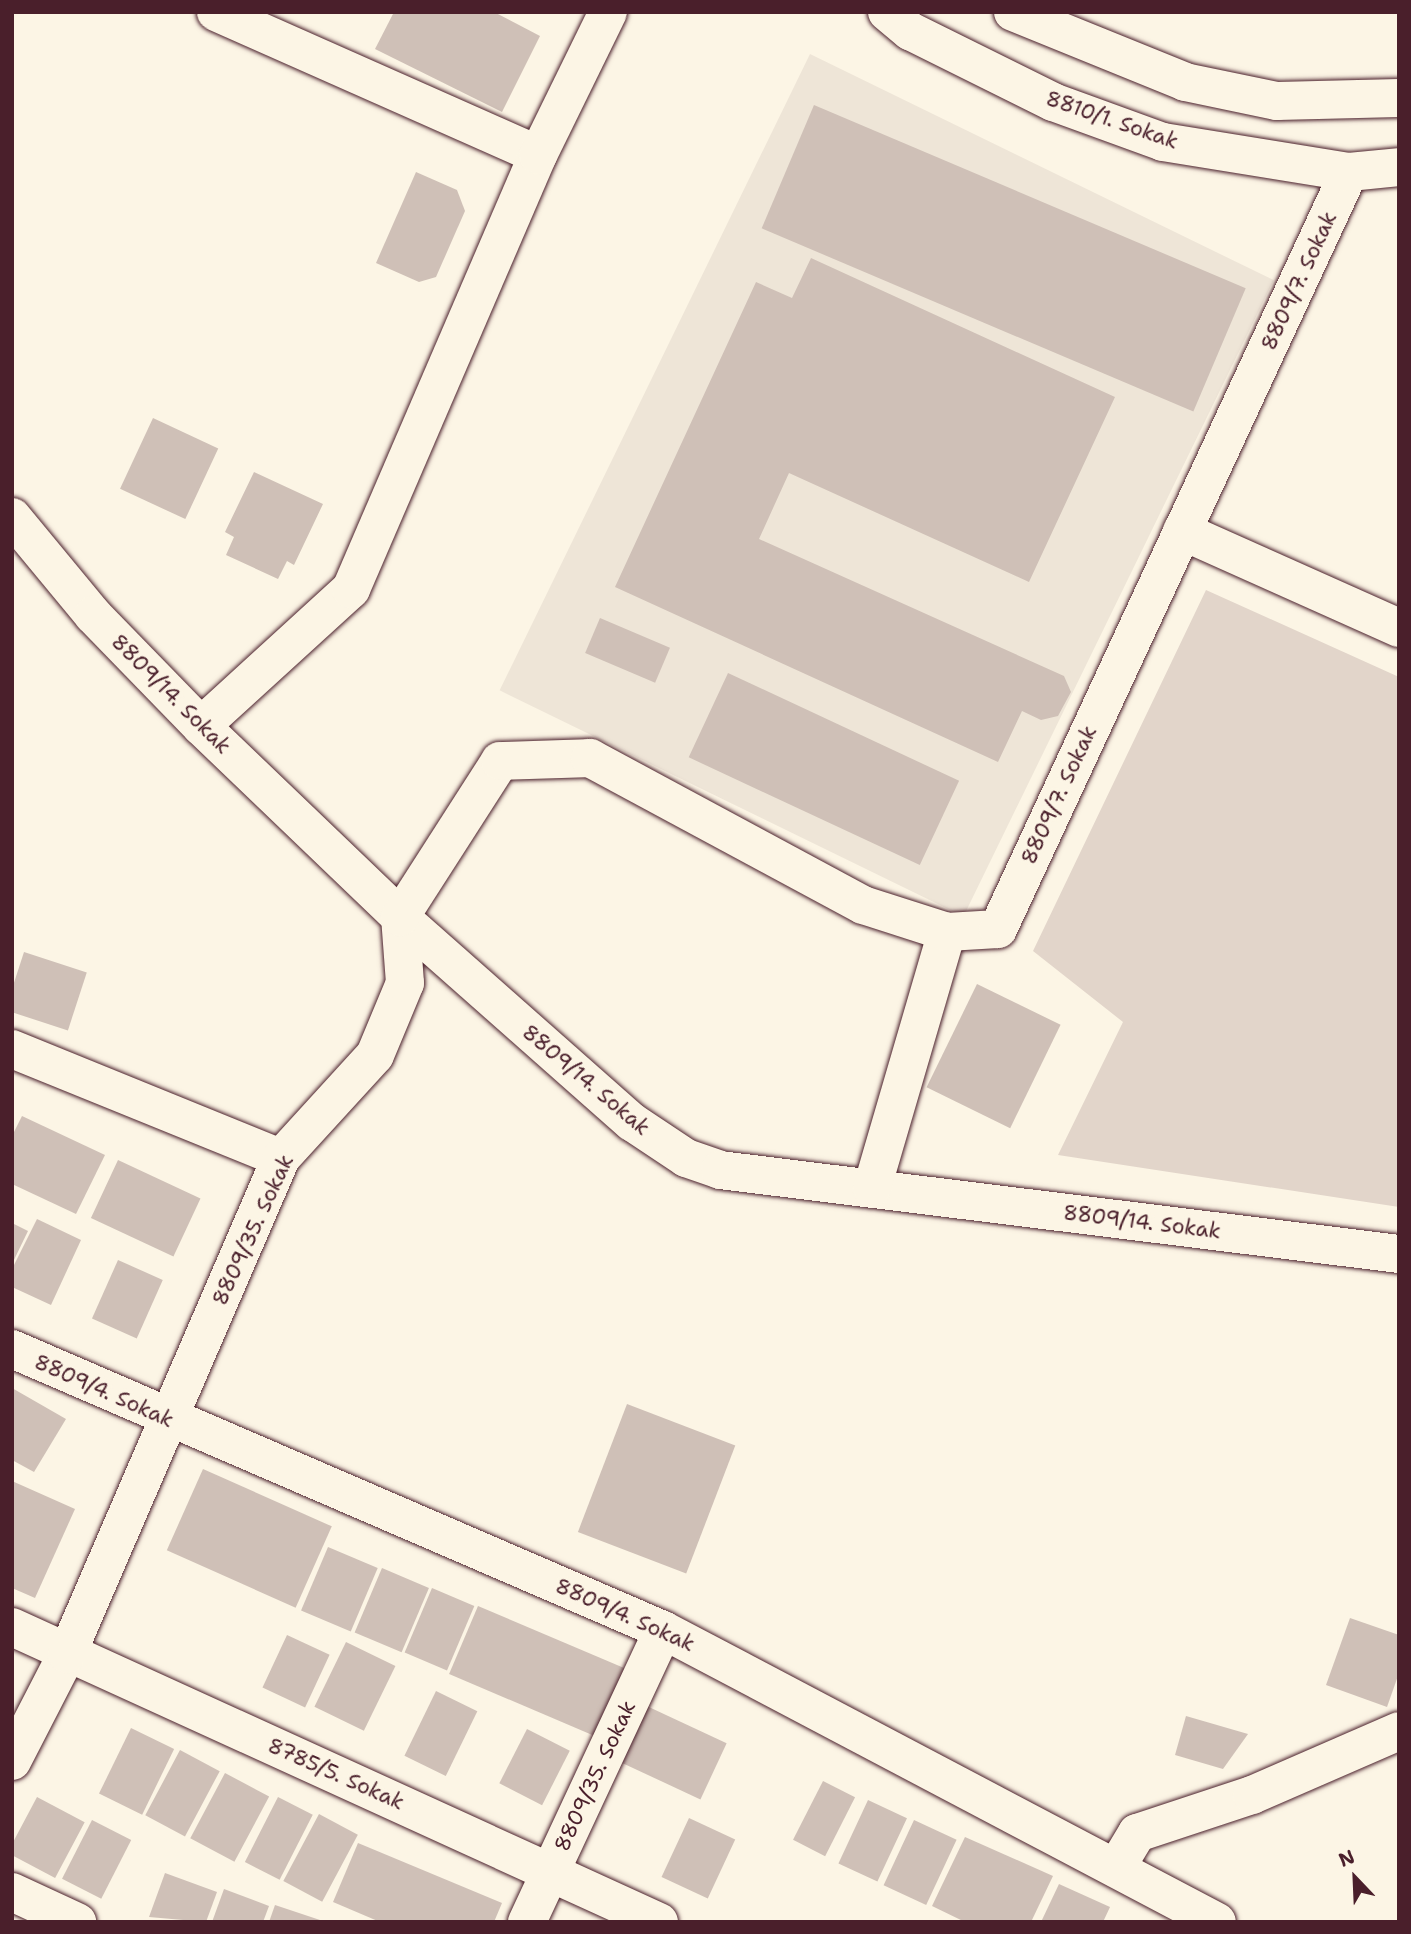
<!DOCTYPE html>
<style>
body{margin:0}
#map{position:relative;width:1411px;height:1934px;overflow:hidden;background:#fcf5e5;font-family:"Shantell Sans",sans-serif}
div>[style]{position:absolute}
.built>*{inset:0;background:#eee5d7;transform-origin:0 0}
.green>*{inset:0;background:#e2d5ca}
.building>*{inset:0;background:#cfc0b7;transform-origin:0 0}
.roads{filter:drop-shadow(0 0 2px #4a1f2b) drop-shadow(0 0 2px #4a1f2b)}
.minor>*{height:38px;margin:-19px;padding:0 19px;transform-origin:19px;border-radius:19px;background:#fcf5e5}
.tertiary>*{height:38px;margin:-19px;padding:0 19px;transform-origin:19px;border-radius:19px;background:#fcf5e5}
span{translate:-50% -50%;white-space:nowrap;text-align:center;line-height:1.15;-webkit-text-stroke:7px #fcf5e5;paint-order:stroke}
.street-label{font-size:21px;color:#4a1f2b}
.frame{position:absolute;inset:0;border:14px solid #4a1f2b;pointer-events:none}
.north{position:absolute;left:1320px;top:1843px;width:70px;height:70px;-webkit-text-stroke:5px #fcf5e5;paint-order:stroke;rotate:337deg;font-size:19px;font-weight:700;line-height:28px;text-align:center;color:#4a1f2b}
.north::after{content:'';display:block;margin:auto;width:24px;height:32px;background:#4a1f2b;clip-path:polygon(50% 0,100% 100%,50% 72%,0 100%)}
</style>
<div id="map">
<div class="built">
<div style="left:810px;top:54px;width:516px;height:708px;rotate:26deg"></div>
</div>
<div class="green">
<div style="clip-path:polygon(1206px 590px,1399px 677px,1399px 1207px,1058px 1155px,1123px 1022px,1033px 951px)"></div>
</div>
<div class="building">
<div style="clip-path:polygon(394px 12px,494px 12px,540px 36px,502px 112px,375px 49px)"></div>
<div style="left:814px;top:105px;width:469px;height:134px;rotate:23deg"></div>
<div style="clip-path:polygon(416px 172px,457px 190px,465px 211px,436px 277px,419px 282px,376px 263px)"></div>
<div style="clip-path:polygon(811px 258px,1115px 397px,1029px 582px,789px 473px,759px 539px,1064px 676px,1071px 692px,1058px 716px,1041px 720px,1022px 711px,998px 762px,615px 587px,756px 282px,792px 298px)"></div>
<div style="left:153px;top:418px;width:72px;height:78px;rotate:25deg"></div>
<div style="clip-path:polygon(254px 472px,323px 504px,294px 565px,287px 561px,278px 579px,226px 555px,234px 537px,225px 532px)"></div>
<div style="left:600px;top:618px;width:76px;height:38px;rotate:23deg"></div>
<div style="left:728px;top:673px;width:255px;height:93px;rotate:25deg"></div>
<div style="left:24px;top:952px;width:66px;height:61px;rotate:18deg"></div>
<div style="left:977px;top:984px;width:93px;height:115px;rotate:26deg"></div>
<div style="clip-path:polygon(22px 1116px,105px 1155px,76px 1214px,12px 1184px,12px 1136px)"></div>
<div style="left:118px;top:1160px;width:91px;height:64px;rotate:25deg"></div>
<div style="clip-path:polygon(37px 1219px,81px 1240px,51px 1305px,12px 1287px,12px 1269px)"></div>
<div style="clip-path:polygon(12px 1223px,28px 1231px,12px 1264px)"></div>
<div style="left:118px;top:1260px;width:49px;height:64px;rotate:24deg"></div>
<div style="clip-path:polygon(12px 1388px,66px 1419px,34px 1472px,12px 1460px)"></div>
<div style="left:627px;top:1404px;width:116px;height:137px;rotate:21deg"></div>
<div style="left:203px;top:1469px;width:141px;height:89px;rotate:24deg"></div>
<div style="clip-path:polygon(12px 1481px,75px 1509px,35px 1598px,12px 1588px)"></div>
<div style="left:328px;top:1547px;width:54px;height:69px;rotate:23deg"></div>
<div style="left:382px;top:1568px;width:51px;height:70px;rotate:23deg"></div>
<div style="left:432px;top:1588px;width:46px;height:70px;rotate:23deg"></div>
<div style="left:478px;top:1606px;width:160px;height:74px;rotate:23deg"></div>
<div style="clip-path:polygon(1350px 1618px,1399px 1635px,1399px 1673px,1387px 1707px,1326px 1685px)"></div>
<div style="left:287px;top:1635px;width:47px;height:58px;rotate:25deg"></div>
<div style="left:346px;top:1642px;width:55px;height:72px;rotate:26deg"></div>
<div style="left:436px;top:1691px;width:46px;height:72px;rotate:26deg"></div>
<div style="left:636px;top:1701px;width:100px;height:62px;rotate:25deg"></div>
<div style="clip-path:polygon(1186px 1716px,1248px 1734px,1223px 1769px,1175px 1755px)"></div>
<div style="left:131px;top:1728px;width:48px;height:73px;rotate:26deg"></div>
<div style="left:527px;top:1729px;width:48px;height:61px;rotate:27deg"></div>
<div style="left:180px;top:1750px;width:45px;height:74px;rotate:28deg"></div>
<div style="left:225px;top:1773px;width:50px;height:74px;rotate:28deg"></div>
<div style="left:823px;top:1781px;width:36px;height:66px;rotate:27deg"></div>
<div style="left:37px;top:1797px;width:54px;height:63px;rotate:28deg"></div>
<div style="left:278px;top:1797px;width:39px;height:73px;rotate:27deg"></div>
<div style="left:868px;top:1800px;width:43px;height:70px;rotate:25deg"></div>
<div style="left:319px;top:1814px;width:44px;height:76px;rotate:28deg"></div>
<div style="left:689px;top:1818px;width:51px;height:65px;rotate:25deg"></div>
<div style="left:92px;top:1820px;width:44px;height:66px;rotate:27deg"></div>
<div style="left:914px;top:1820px;width:47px;height:72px;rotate:25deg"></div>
<div style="clip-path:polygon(965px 1837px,1053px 1876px,1031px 1922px,965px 1922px,932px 1906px)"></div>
<div style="clip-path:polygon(358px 1843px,502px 1903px,494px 1922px,380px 1922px,333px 1902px)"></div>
<div style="clip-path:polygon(165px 1873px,217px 1892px,206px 1922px,149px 1917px)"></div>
<div style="clip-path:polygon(1059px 1884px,1110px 1907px,1103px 1922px,1041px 1922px)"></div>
<div style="clip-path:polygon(224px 1889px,269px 1906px,263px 1922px,212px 1922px)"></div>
<div style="clip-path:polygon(275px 1905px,323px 1921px,323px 1922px,269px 1922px)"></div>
</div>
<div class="roads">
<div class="minor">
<div style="left:216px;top:12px;width:352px;rotate:23.9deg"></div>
<div style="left:12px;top:517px;width:127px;rotate:50.4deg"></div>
<div style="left:93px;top:615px;width:155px;rotate:45.8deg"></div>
<div style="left:201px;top:726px;width:276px;rotate:43.8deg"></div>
<div style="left:400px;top:917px;width:310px;rotate:41.5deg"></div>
<div style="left:632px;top:1122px;width:65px;rotate:33.7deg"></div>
<div style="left:686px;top:1158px;width:36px;rotate:19deg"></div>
<div style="left:720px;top:1170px;width:684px;rotate:7.05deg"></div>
<div style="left:1182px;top:531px;width:238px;rotate:24.1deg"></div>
<div style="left:201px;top:726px;width:203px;rotate:-42.4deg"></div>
<div style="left:351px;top:589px;width:473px;rotate:-66.7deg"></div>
<div style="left:538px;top:155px;width:159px;rotate:-63.9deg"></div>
<div style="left:12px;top:1049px;width:290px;rotate:22.1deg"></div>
<div style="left:872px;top:1188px;width:267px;rotate:-73.7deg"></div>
<div style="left:12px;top:1349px;width:709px;rotate:23.35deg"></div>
<div style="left:663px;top:1630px;width:626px;rotate:27.79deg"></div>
<div style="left:12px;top:1627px;width:711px;rotate:24.51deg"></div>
<div style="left:12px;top:1761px;width:120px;rotate:-62.8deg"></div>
<div style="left:67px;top:1654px;width:540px;rotate:-66.66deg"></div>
<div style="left:281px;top:1158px;width:139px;rotate:-47.6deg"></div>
<div style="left:375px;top:1055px;width:78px;rotate:-67.4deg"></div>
<div style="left:405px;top:983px;width:66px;rotate:-94.3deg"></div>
<div style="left:400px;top:917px;width:185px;rotate:-57.3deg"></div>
<div style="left:500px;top:761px;width:90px;rotate:-1.9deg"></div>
<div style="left:590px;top:758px;width:310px;rotate:28.3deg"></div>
<div style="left:863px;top:905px;width:88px;rotate:17.8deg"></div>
<div style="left:947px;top:932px;width:51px;rotate:-3.4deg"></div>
<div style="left:998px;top:929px;width:834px;rotate:-65.12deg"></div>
<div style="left:1116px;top:1868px;width:41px;rotate:-59deg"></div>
<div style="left:1137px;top:1833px;width:121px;rotate:-18.3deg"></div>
<div style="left:1252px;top:1795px;width:160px;rotate:-23.5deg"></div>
<div style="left:12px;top:1892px;width:72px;rotate:24.8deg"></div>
<div style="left:527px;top:1922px;width:322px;rotate:-65deg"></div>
</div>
<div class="tertiary">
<div style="left:887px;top:12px;width:30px;rotate:40deg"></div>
<div style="left:910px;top:31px;width:160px;rotate:26.4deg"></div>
<div style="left:1053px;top:102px;width:117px;rotate:20deg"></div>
<div style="left:1163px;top:142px;width:188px;rotate:9.2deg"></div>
<div style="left:1349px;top:172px;width:50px;rotate:-5.7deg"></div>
<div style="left:1013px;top:12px;width:186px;rotate:22.1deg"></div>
<div style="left:1185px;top:82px;width:94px;rotate:11.7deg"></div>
<div style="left:1277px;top:101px;width:122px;rotate:-1.4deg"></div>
</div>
</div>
<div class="street-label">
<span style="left:1112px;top:120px;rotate:19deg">8810/1. Sokak</span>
<span style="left:1299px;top:281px;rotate:-65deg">8809/7. Sokak</span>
<span style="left:171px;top:694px;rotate:45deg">8809/14. Sokak</span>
<span style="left:1059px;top:795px;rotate:-65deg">8809/7. Sokak</span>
<span style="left:586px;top:1080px;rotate:40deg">8809/14. Sokak</span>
<span style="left:1142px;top:1222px;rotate:7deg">8809/14. Sokak</span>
<span style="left:253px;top:1230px;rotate:-65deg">8809/35. Sokak</span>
<span style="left:104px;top:1391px;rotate:24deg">8809/4. Sokak</span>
<span style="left:625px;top:1615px;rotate:24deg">8809/4. Sokak</span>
<span style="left:336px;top:1774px;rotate:24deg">8785/5. Sokak</span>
<span style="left:595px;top:1776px;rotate:-65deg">8809/35. Sokak</span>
</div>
<div class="frame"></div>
<div class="north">N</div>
</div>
